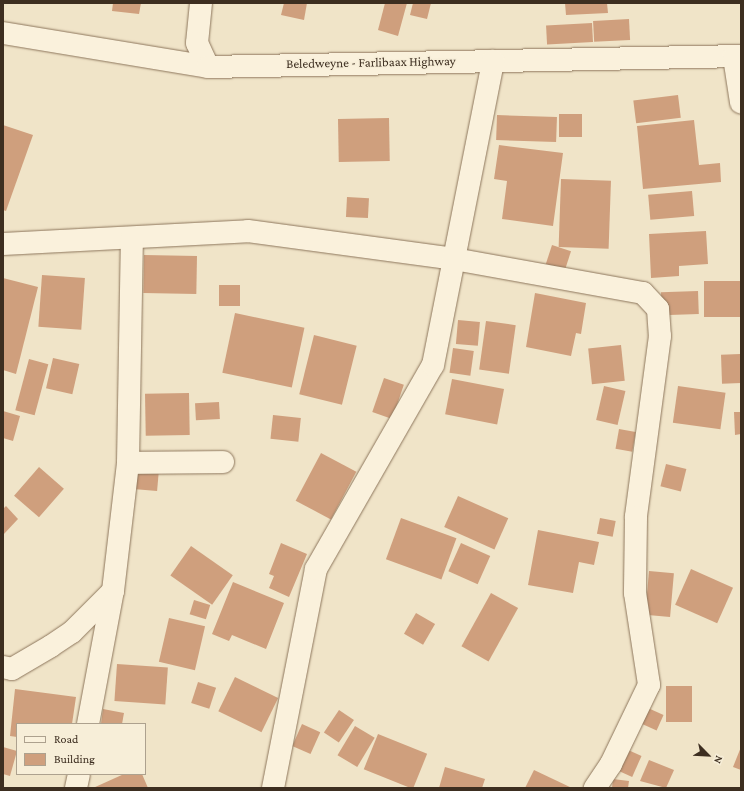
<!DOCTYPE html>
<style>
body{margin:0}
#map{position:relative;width:744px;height:791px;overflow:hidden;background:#f0e4c8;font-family:"Crimson Pro",serif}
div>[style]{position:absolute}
.building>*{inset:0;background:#cf9f7d;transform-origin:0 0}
.roads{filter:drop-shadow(0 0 1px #8d765c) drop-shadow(0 0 1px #8d765c)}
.minor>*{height:22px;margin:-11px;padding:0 11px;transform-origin:11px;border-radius:11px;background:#faf1dc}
span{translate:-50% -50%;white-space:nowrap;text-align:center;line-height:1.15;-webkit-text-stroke:3px #f7eed8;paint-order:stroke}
.street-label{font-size:13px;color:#3d2e20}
.frame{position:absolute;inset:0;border:4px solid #3d2e20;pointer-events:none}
.legend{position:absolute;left:16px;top:723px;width:130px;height:52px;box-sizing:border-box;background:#f7eed8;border:1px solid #ada18e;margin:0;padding:5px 7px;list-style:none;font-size:12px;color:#3d2e20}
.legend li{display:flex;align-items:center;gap:8px;height:20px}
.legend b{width:20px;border:1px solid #ada18e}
.north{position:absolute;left:688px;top:735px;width:40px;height:40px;-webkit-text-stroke:3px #f7eed8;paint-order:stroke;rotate:114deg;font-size:11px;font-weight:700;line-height:16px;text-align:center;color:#3d2e20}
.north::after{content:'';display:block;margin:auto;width:14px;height:18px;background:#3d2e20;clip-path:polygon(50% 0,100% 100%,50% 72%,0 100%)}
</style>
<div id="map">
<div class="building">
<div style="clip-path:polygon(113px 3px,141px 3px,139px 14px,112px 11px)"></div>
<div style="clip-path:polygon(284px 3px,307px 3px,304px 20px,281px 15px)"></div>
<div style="clip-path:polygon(385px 3px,407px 3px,398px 36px,378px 30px)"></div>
<div style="clip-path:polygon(413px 3px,431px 3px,427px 19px,410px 15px)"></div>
<div style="clip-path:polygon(565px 3px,607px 3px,608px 13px,566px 15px)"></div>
<div style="left:629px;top:19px;width:21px;height:36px;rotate:87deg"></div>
<div style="left:592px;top:23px;width:19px;height:46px;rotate:87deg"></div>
<div style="left:678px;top:95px;width:23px;height:45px;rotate:83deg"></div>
<div style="left:559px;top:114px;width:23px;height:23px"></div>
<div style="left:497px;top:115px;width:60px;height:25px;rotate:2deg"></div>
<div style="left:389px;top:118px;width:43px;height:51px;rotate:89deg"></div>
<div style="clip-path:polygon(694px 120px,699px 165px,720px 163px,721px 182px,643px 189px,637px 126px)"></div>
<div style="clip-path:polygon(3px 125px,33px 135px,6px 211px,3px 210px)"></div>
<div style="clip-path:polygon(499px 145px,563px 153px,553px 226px,502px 219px,507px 181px,494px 179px)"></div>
<div style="left:561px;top:179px;width:50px;height:68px;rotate:2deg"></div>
<div style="left:692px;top:191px;width:25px;height:44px;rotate:85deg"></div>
<div style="left:347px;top:197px;width:22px;height:20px;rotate:3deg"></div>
<div style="clip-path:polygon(706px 231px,708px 264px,679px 266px,679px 276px,651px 278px,649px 234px)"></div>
<div style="left:552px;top:245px;width:20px;height:20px;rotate:18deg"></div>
<div style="left:144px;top:255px;width:53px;height:38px;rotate:1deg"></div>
<div style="left:42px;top:275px;width:43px;height:52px;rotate:4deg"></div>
<div style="clip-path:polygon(3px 278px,38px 287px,16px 374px,3px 370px)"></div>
<div style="left:741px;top:281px;width:36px;height:37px;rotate:90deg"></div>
<div style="left:219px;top:285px;width:21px;height:21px"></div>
<div style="left:698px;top:291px;width:23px;height:37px;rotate:88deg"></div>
<div style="clip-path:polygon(535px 293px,586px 303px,581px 334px,576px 333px,571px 356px,526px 347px)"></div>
<div style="left:235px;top:313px;width:71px;height:61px;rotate:12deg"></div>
<div style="left:458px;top:320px;width:22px;height:24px;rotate:5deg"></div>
<div style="left:486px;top:321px;width:30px;height:49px;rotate:8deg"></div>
<div style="left:314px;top:335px;width:44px;height:61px;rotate:14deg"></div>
<div style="left:621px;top:345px;width:36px;height:33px;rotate:84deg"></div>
<div style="left:453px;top:348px;width:21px;height:25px;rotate:8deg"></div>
<div style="left:740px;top:354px;width:29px;height:19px;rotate:88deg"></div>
<div style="left:53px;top:358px;width:27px;height:31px;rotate:13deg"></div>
<div style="left:29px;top:359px;width:20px;height:53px;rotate:15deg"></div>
<div style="left:384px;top:378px;width:21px;height:36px;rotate:19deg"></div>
<div style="left:452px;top:379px;width:53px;height:36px;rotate:11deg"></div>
<div style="left:604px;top:386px;width:22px;height:35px;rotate:13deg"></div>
<div style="left:678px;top:386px;width:48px;height:37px;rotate:8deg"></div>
<div style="left:189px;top:393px;width:42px;height:44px;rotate:89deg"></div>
<div style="left:219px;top:402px;width:17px;height:24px;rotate:87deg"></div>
<div style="clip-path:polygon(3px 411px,20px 416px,13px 441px,3px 438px)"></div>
<div style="clip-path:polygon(734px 412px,741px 412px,741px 434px,735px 435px)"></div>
<div style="left:273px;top:415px;width:28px;height:24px;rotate:6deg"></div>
<div style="left:619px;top:429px;width:17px;height:20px;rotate:10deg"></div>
<div style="left:321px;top:453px;width:40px;height:54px;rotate:28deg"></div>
<div style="left:666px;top:464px;width:21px;height:23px;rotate:14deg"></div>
<div style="left:39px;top:467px;width:33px;height:38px;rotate:41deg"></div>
<div style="left:135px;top:468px;width:24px;height:21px;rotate:5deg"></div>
<div style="left:458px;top:496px;width:55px;height:34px;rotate:24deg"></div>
<div style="clip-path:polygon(6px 506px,18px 519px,3px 535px,3px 509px)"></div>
<div style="left:401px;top:518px;width:59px;height:44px;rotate:20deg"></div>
<div style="left:600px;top:518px;width:16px;height:16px;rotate:11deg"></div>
<div style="clip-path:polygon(538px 530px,599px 542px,594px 565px,579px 562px,573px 593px,528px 585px)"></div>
<div style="clip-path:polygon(281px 543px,307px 554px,289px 597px,269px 588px,274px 576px,269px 574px)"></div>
<div style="left:461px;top:543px;width:32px;height:31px;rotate:24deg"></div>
<div style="left:191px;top:546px;width:51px;height:36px;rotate:35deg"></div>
<div style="left:691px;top:569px;width:46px;height:39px;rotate:24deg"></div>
<div style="left:649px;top:571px;width:25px;height:44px;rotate:5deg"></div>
<div style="clip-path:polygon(233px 582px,284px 603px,266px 649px,232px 635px,229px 641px,212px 634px)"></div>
<div style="left:491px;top:593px;width:31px;height:61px;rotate:29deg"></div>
<div style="left:194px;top:600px;width:17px;height:15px;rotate:17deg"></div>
<div style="left:416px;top:613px;width:22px;height:24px;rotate:30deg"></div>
<div style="left:169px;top:618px;width:37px;height:45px;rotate:13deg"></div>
<div style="left:117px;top:664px;width:51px;height:37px;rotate:4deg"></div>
<div style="left:235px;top:677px;width:48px;height:38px;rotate:26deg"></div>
<div style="left:198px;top:682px;width:19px;height:22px;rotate:18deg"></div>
<div style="left:666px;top:686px;width:26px;height:36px"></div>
<div style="clip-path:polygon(15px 689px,76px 697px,72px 724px,17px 724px,17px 737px,10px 736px)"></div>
<div style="left:648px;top:708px;width:17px;height:17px;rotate:24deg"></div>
<div style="clip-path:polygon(103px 709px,124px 713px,122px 724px,101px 724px)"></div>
<div style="left:339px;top:710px;width:18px;height:27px;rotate:34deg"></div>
<div style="left:302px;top:724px;width:20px;height:24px;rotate:24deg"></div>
<div style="left:355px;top:726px;width:23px;height:34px;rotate:31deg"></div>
<div style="left:378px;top:734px;width:53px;height:38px;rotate:22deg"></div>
<div style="clip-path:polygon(3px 747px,17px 751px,10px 776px,3px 774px)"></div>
<div style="clip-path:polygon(741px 747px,741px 770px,733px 767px)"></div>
<div style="left:626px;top:749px;width:17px;height:23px;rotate:24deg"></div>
<div style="clip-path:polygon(649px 760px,674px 770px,666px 788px,640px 781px)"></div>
<div style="clip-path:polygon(445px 767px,485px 779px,482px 788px,439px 788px)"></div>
<div style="clip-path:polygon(534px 770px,572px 788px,525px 788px)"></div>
<div style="clip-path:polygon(124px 774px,142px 774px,148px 788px,93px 788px)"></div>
<div style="clip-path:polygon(613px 779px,629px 781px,628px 788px,612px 788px)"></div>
</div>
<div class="roads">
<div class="minor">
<div style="left:201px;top:3px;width:40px;rotate:95.7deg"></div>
<div style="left:197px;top:43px;width:26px;rotate:65deg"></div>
<div style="left:3px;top:33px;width:208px;rotate:9.4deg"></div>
<div style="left:208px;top:67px;width:533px;rotate:-1.18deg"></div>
<div style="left:734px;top:57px;width:46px;rotate:81.2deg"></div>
<div style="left:3px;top:244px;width:245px;rotate:-3deg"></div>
<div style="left:248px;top:231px;width:208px;rotate:7.7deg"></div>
<div style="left:454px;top:259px;width:192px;rotate:10.2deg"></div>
<div style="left:643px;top:293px;width:22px;rotate:47deg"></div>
<div style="left:658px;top:309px;width:27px;rotate:86deg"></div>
<div style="left:660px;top:336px;width:183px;rotate:97.6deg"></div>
<div style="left:636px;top:517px;width:76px;rotate:90.8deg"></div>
<div style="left:635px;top:593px;width:93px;rotate:81.3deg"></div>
<div style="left:649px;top:685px;width:88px;rotate:115.7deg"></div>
<div style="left:611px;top:764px;width:29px;rotate:124deg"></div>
<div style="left:128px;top:463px;width:95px;rotate:-0.6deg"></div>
<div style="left:3px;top:667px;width:9px;rotate:13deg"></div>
<div style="left:12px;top:669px;width:45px;rotate:-30.5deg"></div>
<div style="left:51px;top:646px;width:25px;rotate:-34deg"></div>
<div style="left:72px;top:632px;width:58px;rotate:-45deg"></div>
<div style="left:88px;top:724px;width:135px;rotate:-79.4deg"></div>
<div style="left:113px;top:591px;width:129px;rotate:-83.3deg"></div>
<div style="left:128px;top:463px;width:225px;rotate:-89deg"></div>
<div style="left:76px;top:788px;width:14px;rotate:-78deg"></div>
<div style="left:273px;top:788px;width:223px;rotate:-78.9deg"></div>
<div style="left:316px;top:569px;width:235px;rotate:-60.2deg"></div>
<div style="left:433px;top:365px;width:310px;rotate:-78.8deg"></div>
</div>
</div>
<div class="street-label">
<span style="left:371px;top:63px;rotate:-1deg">Beledweyne - Farlibaax Highway</span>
</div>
<div class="frame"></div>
<ul class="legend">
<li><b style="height:5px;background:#faf1dc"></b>Road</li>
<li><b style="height:11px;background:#cf9f7d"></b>Building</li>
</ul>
<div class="north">N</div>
</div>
